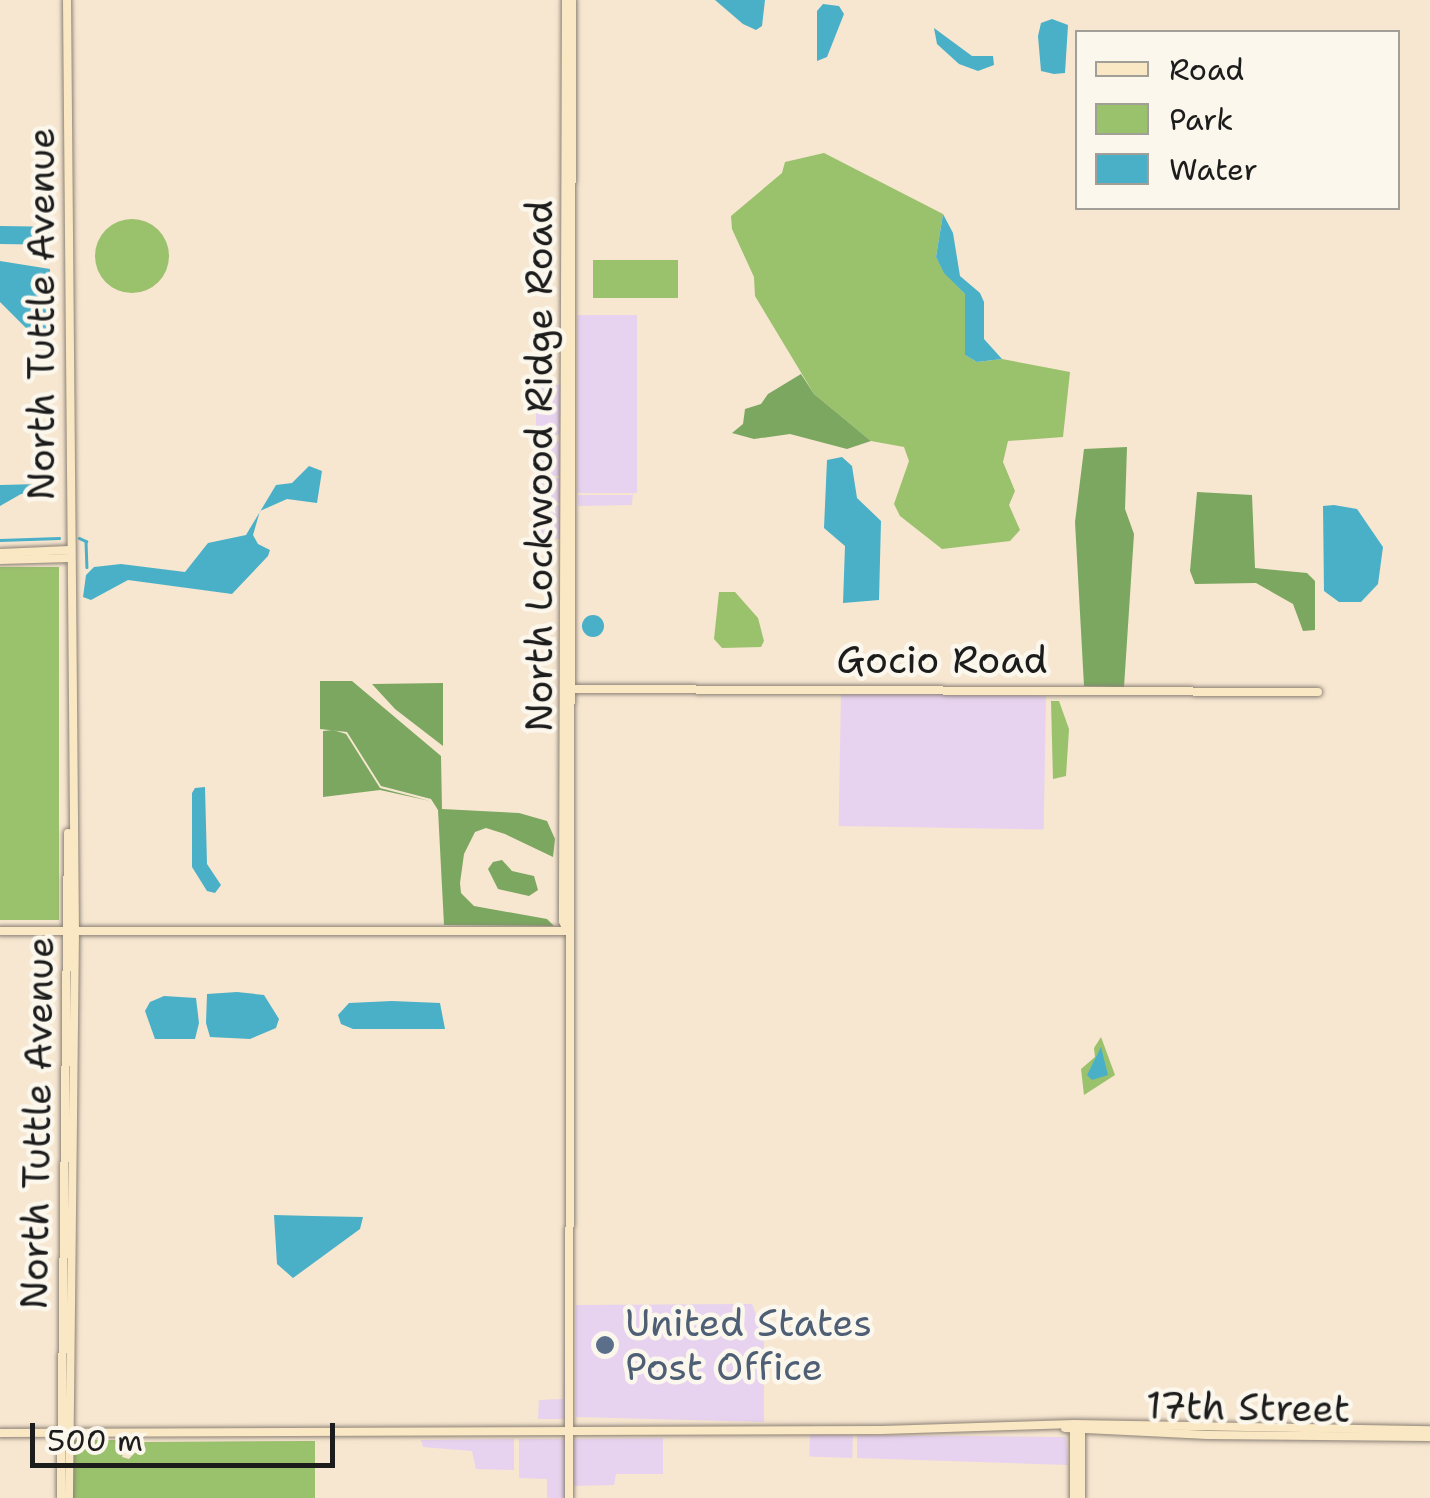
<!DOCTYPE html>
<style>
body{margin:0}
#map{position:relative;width:1430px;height:1498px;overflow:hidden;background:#f7e6d0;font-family:"Shantell Sans",sans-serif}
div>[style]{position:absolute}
.built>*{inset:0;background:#e7d2ef;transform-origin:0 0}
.green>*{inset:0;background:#9ac16c;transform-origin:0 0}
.round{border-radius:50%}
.forest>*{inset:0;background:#7ba760}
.water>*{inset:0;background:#49b0c8;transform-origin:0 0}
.stream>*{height:2.5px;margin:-1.25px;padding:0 1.25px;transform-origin:1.25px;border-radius:1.25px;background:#49b0c8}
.roads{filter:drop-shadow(0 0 2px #8a8176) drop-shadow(0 0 2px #8a8176)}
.secondary>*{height:8px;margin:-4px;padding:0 4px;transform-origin:4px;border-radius:4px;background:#fae7c3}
.dots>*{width:28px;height:28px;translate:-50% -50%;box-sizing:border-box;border:5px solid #fbf7ec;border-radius:50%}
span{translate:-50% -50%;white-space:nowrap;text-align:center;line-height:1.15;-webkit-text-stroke:9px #fbf7ec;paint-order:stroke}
.street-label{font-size:38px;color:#1c1c1c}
.service-label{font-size:38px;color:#4e5e75}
.left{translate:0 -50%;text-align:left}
.legend{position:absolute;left:1075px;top:30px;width:325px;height:180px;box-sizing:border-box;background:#fbf7ec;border:2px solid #a29f99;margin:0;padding:12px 18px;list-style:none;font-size:30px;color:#1c1c1c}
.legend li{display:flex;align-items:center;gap:20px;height:50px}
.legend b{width:50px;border:2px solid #a29f99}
.scale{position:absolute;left:30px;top:1423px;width:305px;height:45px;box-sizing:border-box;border:5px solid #1c1c1c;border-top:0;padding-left:12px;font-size:30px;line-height:35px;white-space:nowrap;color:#1c1c1c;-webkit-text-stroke:8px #fbf7ec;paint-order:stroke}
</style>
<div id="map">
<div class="built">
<div style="left:577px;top:315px;width:60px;height:178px"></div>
<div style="left:564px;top:385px;width:50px;height:28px;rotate:90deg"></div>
<div style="clip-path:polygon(535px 438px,557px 439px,561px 446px,563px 539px,534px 539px,534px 505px,562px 505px,561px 476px,535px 476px)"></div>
<div style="clip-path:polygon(636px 440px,632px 505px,578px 506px,578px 495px,632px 495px,632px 441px)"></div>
<div style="left:530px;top:478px;width:31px;height:25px"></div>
<div style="left:841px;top:692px;width:205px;height:134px;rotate:1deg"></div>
<div style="clip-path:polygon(752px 1304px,764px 1336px,764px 1422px,576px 1417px,576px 1305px)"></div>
<div style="clip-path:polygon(565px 1334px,566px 1419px,538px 1419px,539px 1400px,563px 1399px)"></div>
<div style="left:853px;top:1435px;width:23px;height:43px;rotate:92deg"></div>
<div style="clip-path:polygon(857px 1435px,1066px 1437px,1068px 1465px,857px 1458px)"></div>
<div style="clip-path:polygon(663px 1438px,663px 1474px,616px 1474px,614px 1485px,572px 1486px,572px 1439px)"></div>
<div style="clip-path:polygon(514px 1439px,514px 1470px,476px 1469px,472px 1451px,423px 1447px,421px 1440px)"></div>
<div style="clip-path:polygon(519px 1439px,567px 1439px,567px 1498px,547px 1498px,547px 1479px,519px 1478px)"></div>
</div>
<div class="green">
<div style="clip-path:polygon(824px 153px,943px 214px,936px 257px,944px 272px,965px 294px,965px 355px,977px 362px,1002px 359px,1070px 372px,1063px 437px,1008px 441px,1003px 462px,1015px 491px,1009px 505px,1020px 530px,1010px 541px,942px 549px,900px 516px,894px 504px,909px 461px,904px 447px,871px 441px,814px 394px,755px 296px,754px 277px,732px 229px,731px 216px,782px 173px,785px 162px)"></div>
<div class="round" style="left:95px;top:219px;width:74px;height:74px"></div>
<div style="left:593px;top:260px;width:85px;height:38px"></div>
<div style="left:59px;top:567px;width:353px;height:59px;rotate:90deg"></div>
<div style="clip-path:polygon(719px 592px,735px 592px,758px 618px,764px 641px,761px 647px,722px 648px,714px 639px)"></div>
<div style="clip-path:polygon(1051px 701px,1059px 701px,1069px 729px,1066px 776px,1053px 779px)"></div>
<div style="clip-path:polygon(1101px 1037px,1115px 1075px,1084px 1095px,1081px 1069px,1095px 1057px,1094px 1048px)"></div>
<div style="clip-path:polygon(71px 1440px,126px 1440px,122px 1457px,129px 1459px,145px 1442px,315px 1441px,315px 1498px,71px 1498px)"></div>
</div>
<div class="forest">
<div style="clip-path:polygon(801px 374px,814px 394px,871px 441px,847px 449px,790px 434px,754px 439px,732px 433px,743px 424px,745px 409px,761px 404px,768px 394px)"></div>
<div style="clip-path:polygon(1127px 447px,1125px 509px,1134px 534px,1124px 687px,1084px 686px,1075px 522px,1084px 449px)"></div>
<div style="clip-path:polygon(1197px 492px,1252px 495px,1255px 568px,1307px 573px,1315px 581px,1315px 630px,1303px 631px,1293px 604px,1256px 583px,1195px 584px,1190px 571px)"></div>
<div style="clip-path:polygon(320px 681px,352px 681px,441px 756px,442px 809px,519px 813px,547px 821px,555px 839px,553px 857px,505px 834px,486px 828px,475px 832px,464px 854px,460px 883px,461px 893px,474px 906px,547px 919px,554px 926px,444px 925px,438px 810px,431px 799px,381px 786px,347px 732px,320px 729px)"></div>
<div style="clip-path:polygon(443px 683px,443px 746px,395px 709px,372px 684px)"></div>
<div style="clip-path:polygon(333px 730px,346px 734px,380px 788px,430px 801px,380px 790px,323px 797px,323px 731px)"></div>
<div style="clip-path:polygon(502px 860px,512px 871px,534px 876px,538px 890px,529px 896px,498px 889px,488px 869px,493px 862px)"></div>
</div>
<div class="water">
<div style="clip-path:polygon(715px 0,765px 0,762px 26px,756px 30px,743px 24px)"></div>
<div style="clip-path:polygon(823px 4px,839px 6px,844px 14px,827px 57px,817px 61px,817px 11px)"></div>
<div style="clip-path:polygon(1052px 19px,1068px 25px,1065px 73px,1054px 74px,1041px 71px,1038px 36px,1041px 23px)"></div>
<div style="clip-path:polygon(934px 28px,972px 56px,993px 56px,994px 65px,978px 71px,959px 64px,937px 44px)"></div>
<div style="clip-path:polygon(943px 214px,953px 233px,960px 276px,980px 293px,984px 302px,984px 339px,1002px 359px,977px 362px,965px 355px,965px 294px,944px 273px,936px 257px)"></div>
<div style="left:0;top:226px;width:50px;height:18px;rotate:1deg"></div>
<div style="clip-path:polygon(0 261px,50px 269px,50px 345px,43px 345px,0 302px)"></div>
<div style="clip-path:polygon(842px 457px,852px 466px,857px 498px,881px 521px,879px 600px,843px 603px,845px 546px,824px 528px,827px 460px)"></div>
<div style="clip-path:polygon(309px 466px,322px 471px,317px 503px,287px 499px,260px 511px,253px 535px,258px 544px,270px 550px,268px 556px,232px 594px,128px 580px,91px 600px,83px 597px,86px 575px,94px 567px,121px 564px,185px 572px,208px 543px,246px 535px,276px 485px,292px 483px)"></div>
<div style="clip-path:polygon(40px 484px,34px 494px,21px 494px,0 506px,0 485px)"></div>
<div style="clip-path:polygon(1334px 505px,1357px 509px,1383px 547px,1378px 584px,1361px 602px,1339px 602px,1324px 591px,1323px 506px)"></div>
<div class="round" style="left:582px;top:615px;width:22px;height:22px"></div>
<div style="clip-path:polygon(205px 787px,207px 864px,221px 885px,215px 893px,207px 891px,192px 867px,192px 793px,195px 788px)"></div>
<div style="clip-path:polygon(237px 992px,264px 995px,279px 1019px,276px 1028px,250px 1039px,210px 1037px,206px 1023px,207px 994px)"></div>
<div style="clip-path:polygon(164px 996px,196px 998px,199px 1023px,195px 1039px,155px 1039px,145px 1011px,150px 1002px)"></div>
<div style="clip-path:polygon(392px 1001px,440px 1003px,445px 1029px,353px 1029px,341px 1024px,338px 1015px,349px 1003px)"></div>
<div style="clip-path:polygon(1101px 1047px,1108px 1075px,1092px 1080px,1087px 1075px)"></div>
<div style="clip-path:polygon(274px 1215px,312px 1216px,363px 1217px,360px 1229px,293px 1278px,277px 1264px)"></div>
</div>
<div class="stream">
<div style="left:79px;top:538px;width:8px;rotate:23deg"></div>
<div style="left:86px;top:541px;width:26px;rotate:88deg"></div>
<div style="left:0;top:540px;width:59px;rotate:-1.9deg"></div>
</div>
<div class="roads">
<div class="secondary">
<div style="left:67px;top:0;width:930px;rotate:89.51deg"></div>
<div style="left:75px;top:930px;width:568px;rotate:90.61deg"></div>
<div style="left:566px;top:0;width:921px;rotate:90.19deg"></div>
<div style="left:563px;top:921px;width:11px;rotate:68deg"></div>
<div style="left:0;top:553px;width:69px;rotate:-2.5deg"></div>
<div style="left:0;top:560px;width:69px;rotate:-1.7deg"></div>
<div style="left:568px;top:689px;width:750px;rotate:0.23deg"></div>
<div style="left:0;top:931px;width:567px"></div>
<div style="left:1065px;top:1428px;width:143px;rotate:2.8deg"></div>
<div style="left:1208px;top:1435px;width:222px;rotate:0.5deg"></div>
<div style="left:1081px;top:1428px;width:70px;rotate:90deg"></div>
<div style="left:1074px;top:1429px;width:69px;rotate:90deg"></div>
<div style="left:0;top:1433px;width:882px;rotate:-0.19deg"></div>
<div style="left:882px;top:1430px;width:192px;rotate:-1.8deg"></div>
<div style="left:1074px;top:1424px;width:356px;rotate:1deg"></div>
<div style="left:61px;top:1498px;width:665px;rotate:-89.4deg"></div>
<div style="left:569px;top:1498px;width:1498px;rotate:-89.89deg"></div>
</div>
</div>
<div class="dots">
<div style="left:605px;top:1345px;background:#5c6f8a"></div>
</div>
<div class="street-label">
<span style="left:41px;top:314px;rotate:-90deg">North Tuttle Avenue</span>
<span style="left:539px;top:466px;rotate:-90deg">North Lockwood Ridge Road</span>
<span style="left:942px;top:660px">Gocio Road</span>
<span style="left:37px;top:1123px;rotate:-89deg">North Tuttle Avenue</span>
<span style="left:1248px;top:1407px;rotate:1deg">17th Street</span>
</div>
<div class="service-label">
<span class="left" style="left:625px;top:1345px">United States<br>Post Office</span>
</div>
<ul class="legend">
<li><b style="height:12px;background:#fae7c3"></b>Road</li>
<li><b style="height:28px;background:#9ac16c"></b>Park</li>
<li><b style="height:28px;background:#49b0c8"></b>Water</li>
</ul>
<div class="scale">500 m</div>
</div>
